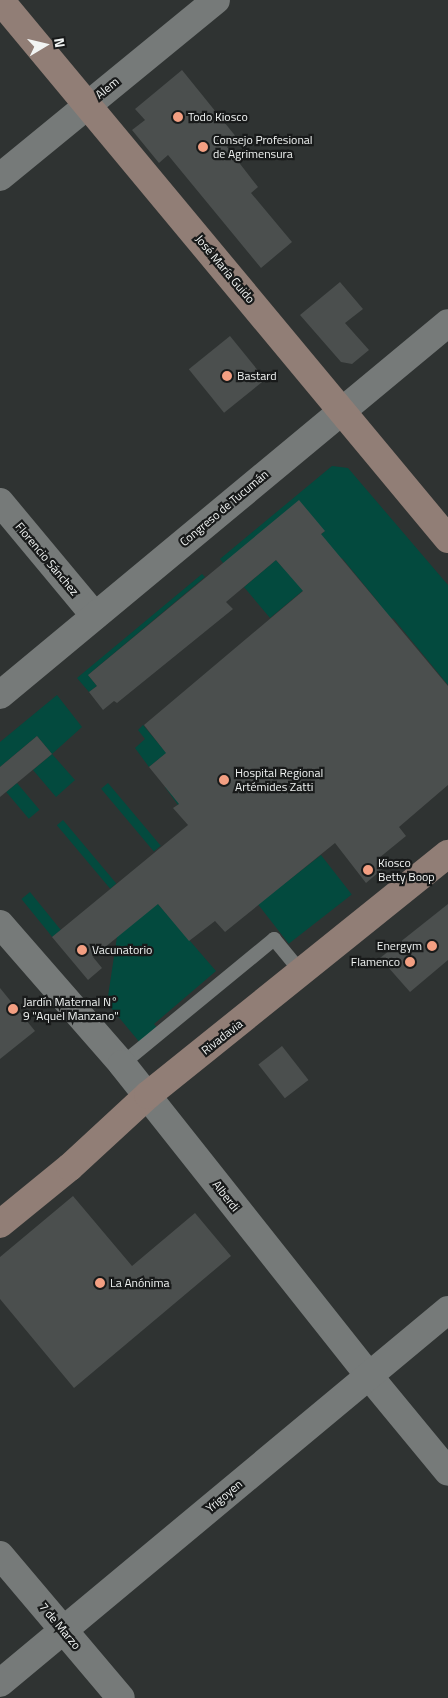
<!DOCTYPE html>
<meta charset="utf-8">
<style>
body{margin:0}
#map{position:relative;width:448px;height:1698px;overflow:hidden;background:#2f3332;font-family:"Titillium Web",sans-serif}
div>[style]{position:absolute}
.green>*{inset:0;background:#034a3e;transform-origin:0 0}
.building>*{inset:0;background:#4b4f4e;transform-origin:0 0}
.service>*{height:14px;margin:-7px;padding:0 7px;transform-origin:7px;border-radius:7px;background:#767a79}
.minor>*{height:28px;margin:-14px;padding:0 14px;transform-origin:14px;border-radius:14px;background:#767a79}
.secondary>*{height:28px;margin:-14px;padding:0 14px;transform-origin:14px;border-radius:14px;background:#917e76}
.dots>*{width:14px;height:14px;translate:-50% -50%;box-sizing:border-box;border:2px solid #181a1a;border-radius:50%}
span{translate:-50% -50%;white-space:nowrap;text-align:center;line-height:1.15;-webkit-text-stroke:4.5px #181a1a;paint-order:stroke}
.street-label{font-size:12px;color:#f1f4f3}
.poi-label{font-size:12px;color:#f1f4f3}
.left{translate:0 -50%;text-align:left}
.right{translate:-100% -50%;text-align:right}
.north{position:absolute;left:20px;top:20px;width:50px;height:50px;-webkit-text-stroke:4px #181a1a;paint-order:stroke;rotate:81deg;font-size:14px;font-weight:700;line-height:20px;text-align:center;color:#f1f4f3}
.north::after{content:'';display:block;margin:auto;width:18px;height:22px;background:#f1f4f3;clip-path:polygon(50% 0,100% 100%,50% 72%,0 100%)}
</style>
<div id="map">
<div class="green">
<div style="clip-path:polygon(332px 466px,348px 468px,448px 585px,448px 685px,393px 618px,316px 682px,301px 665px,379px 603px,342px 558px,270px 618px,244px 587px,276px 560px,283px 568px,325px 531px,224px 564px,220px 559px)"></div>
<div style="clip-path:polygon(202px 574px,205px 577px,88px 675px,97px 686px,89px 692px,77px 678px)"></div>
<div style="clip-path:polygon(57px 695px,82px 727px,52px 754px,75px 780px,56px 797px,33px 770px,52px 754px,37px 736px,0 767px,0 742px)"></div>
<div style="clip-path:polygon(143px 725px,164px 750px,174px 742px,190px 794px,178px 805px,165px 787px,181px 773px,165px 754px,149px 767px,135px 748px,145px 739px,138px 730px)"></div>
<div style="left:17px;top:783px;width:35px;height:14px;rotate:50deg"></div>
<div style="left:108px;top:783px;width:82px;height:9px;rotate:50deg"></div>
<div style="left:63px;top:820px;width:83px;height:8px;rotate:50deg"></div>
<div style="left:321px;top:855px;width:50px;height:80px;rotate:52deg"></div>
<div style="left:30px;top:892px;width:49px;height:11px;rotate:51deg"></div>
<div style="clip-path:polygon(158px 904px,216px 971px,154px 1024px,159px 1030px,141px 1044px,107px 1003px,121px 910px)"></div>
</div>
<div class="building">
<div style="clip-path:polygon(182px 70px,237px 138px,227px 147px,258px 187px,251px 193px,292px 242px,261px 268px,168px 155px,159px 163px,132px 130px,145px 120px,135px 109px)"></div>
<div style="clip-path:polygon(340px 282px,363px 309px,345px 323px,369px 350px,352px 364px,341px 362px,300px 315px)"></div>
<div style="left:230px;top:336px;width:56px;height:53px;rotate:51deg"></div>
<div style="clip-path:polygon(299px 500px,325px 531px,321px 534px,448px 686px,448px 785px,399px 827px,406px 836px,379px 858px,386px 866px,366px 883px,335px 843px,225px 932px,215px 921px,189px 941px,158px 904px,93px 957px,102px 968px,88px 980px,52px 937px,188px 825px,173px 808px,179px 804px,149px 767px,166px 753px,144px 725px,303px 591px,276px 560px,226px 602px,233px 609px,117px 703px,114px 701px,103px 710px,89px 692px,97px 686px,88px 675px)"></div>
<div style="clip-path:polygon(37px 736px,52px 754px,0 797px,0 767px)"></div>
<div style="clip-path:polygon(448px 904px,448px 960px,410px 992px,380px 958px)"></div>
<div style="clip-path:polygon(0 988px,35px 1031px,0 1059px)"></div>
<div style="left:282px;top:1046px;width:43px;height:30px;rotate:52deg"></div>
<div style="clip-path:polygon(73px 1196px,132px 1266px,195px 1213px,231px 1256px,74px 1388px,0 1299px,0 1257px)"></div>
</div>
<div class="service">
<div style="left:122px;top:1064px;width:197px;rotate:-39.4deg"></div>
<div style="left:274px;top:939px;width:44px;rotate:50.5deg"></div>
</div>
<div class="minor">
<div style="left:0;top:177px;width:279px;rotate:-39.3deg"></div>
<div style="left:0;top:502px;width:148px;rotate:50.2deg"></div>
<div style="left:0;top:695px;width:582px;rotate:-39.7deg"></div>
<div style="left:0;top:924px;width:186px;rotate:48.9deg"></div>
<div style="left:122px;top:1064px;width:398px;rotate:51.6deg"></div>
<div style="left:369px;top:1376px;width:124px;rotate:50.5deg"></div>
<div style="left:0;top:1555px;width:187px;rotate:49.8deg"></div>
<div style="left:0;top:1683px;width:583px;rotate:-39.78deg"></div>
</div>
<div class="secondary">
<div style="left:0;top:0;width:701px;rotate:50.27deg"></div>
<div style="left:0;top:1224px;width:90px;rotate:-39.2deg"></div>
<div style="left:70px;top:1167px;width:106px;rotate:-42.7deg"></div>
<div style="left:148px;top:1095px;width:385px;rotate:-38.8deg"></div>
</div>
<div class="dots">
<div style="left:178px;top:117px;background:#f39f82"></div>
<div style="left:203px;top:147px;background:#f39f82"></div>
<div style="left:227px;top:376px;background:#f39f82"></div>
<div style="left:224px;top:780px;background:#f39f82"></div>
<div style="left:368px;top:870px;background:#f39f82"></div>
<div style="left:432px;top:946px;background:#f39f82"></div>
<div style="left:82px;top:950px;background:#f39f82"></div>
<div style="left:410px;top:962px;background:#f39f82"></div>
<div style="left:13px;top:1009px;background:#f39f82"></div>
<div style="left:100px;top:1283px;background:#f39f82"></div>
</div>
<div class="street-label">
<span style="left:107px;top:88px;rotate:-39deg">Alem</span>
<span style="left:225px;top:269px;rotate:50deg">José María Guido</span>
<span style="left:224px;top:508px;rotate:-40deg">Congreso de Tucumán</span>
<span style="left:47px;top:559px;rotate:50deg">Florencio Sánchez</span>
<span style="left:222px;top:1037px;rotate:-38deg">Rivadavia</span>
<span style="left:226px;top:1196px;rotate:52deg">Alberdi</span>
<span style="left:224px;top:1496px;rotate:-40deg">Yrigoyen</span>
<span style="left:60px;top:1626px;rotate:50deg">7 de Marzo</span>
</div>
<div class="poi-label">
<span class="left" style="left:188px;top:117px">Todo Kiosco</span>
<span class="left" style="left:213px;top:147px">Consejo Profesional<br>de Agrimensura</span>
<span class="left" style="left:237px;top:376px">Bastard</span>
<span class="left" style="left:235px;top:780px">Hospital Regional<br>Artémides Zatti</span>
<span class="left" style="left:378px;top:870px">Kiosco<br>Betty Boop</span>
<span class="right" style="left:422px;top:946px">Energym</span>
<span class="left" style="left:92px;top:950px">Vacunatorio</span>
<span class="right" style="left:400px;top:962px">Flamenco</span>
<span class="left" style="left:23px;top:1009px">Jardín Maternal N°<br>9 "Aquel Manzano"</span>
<span class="left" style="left:110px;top:1283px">La Anónima</span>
</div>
<div class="north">N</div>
</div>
